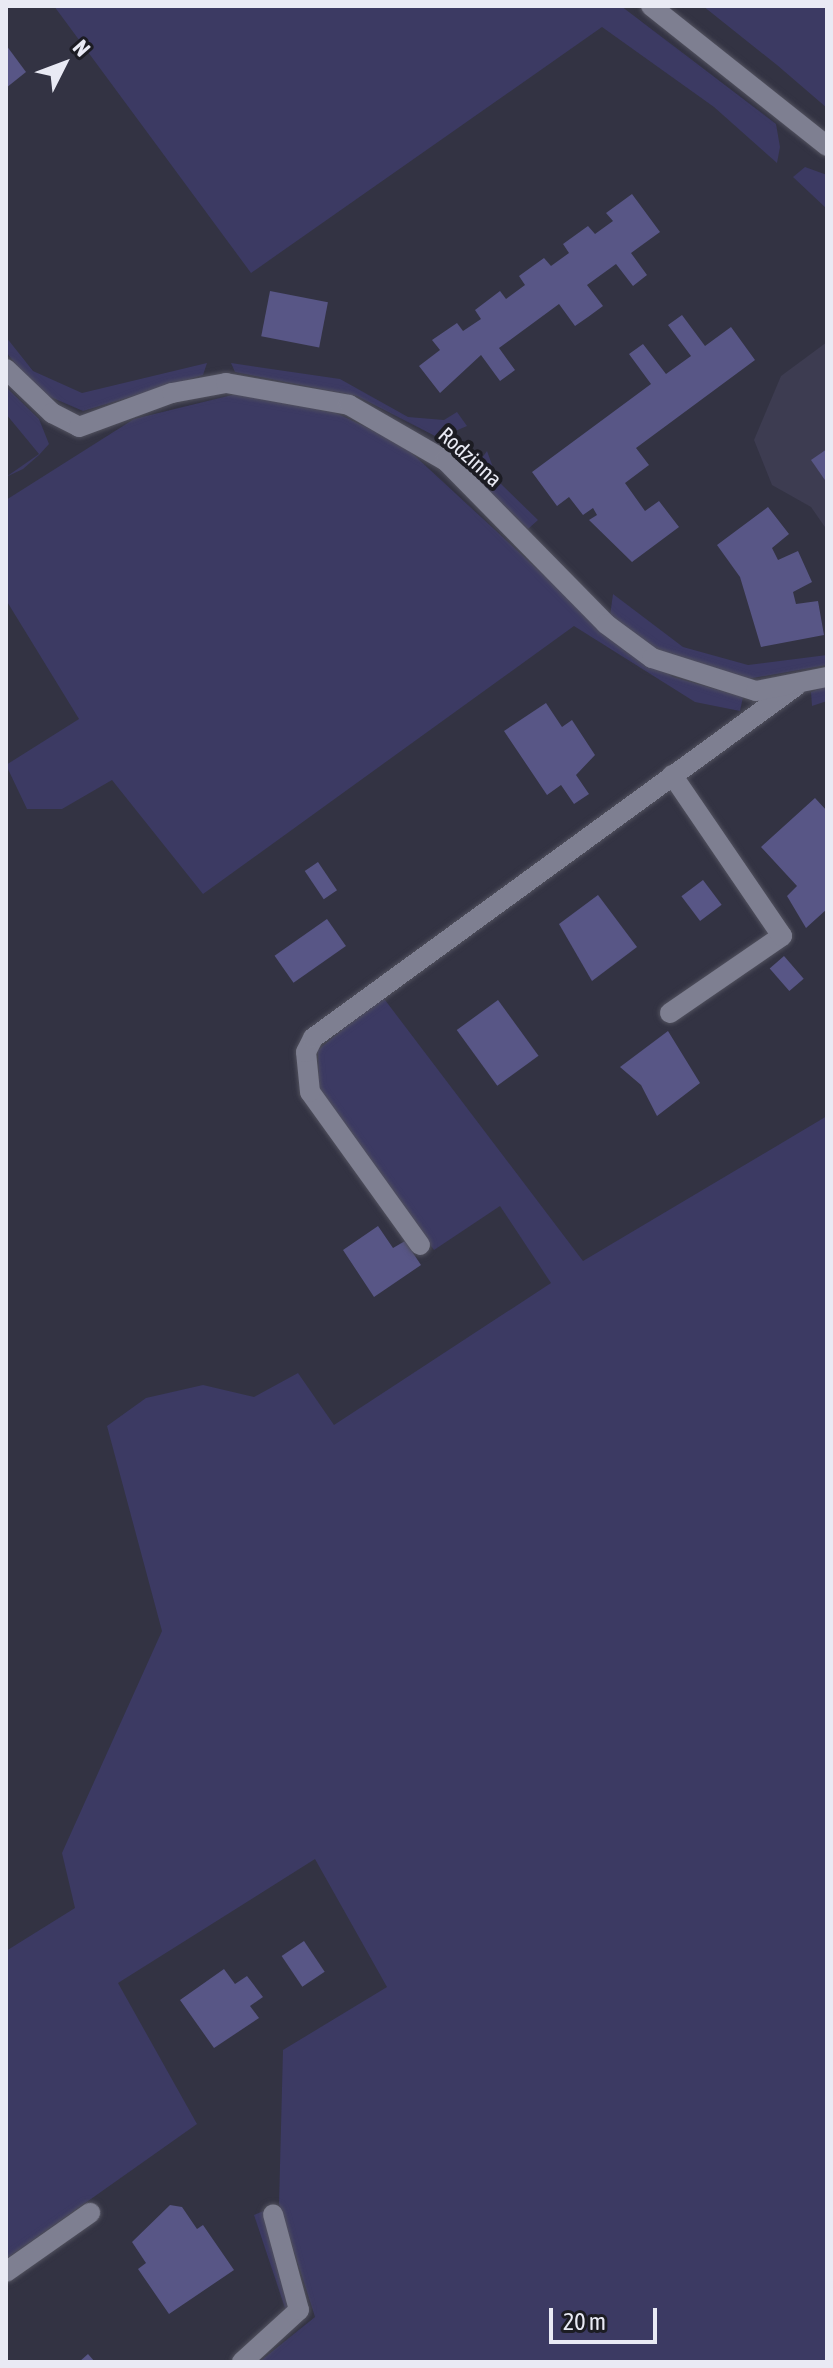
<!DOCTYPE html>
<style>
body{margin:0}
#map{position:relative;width:833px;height:2368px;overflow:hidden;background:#333343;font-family:"Asap Condensed",sans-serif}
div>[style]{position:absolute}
.built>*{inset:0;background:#3d3c51}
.green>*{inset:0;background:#3c3a63}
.building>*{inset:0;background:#585686;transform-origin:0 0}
.roads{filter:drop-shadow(0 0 2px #51515e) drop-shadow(0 0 2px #51515e)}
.service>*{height:20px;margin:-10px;padding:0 10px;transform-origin:10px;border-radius:10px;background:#7e7f91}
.minor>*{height:20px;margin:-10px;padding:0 10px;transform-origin:10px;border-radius:10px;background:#7e7f91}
.tertiary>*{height:20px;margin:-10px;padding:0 10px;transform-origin:10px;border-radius:10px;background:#7e7f91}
span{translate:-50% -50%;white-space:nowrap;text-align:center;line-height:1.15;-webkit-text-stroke:8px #1c1c23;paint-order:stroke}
.street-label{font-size:22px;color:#e9eaf4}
.frame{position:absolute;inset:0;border:8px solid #e9eaf4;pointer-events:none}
.north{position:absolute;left:24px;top:24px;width:80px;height:80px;-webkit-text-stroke:6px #1c1c23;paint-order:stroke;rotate:48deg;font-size:22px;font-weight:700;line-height:32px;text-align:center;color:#e9eaf4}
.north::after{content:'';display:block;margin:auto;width:28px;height:36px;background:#e9eaf4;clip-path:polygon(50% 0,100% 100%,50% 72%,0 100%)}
.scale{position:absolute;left:549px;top:2308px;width:108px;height:36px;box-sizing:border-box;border:4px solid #e9eaf4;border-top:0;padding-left:10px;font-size:24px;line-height:28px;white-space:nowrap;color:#e9eaf4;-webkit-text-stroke:6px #1c1c23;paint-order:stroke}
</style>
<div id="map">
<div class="built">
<div style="clip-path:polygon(827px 342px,827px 530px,811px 507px,772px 485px,754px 440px,781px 376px)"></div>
</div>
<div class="green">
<div style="clip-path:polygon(54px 6px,621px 6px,776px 124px,780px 147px,777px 163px,714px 107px,602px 27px,251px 273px)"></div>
<div style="clip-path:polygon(703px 6px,827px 6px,827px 108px,777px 65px)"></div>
<div style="clip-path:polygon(805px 167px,827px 175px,827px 209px,793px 177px)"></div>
<div style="clip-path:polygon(6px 337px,33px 371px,82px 393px,207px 363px,203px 375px,83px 411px,46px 395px,23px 373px,6px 352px)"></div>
<div style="clip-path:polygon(231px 363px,340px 379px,408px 417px,444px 420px,457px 412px,467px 426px,439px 438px,357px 396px,235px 372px)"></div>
<div style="clip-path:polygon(6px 387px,39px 419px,49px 444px,39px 455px,23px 469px,6px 477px,39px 454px,6px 414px)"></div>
<div style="clip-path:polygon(236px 394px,336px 413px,402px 444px,614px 640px,673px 677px,743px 697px,740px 711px,695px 702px,574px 626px,203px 894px,112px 780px,62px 809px,27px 809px,6px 765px,79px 719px,6px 600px,6px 500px,134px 419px)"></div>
<div style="clip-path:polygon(487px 451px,498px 481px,538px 520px,528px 529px,471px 473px)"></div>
<div style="clip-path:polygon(613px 594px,683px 647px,748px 665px,827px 655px,827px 665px,747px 679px,654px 648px,610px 616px)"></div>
<div style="clip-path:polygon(827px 686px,827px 701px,812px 706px,811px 692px)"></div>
<div style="clip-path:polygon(382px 996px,583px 1261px,827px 1116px,827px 2362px,259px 2362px,315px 2317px,279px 2204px,283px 2050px,387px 1987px,315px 1859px,118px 1983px,197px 2124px,6px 2259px,6px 1951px,75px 1908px,62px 1853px,162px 1631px,107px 1426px,146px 1398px,203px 1385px,254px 1397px,298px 1373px,334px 1425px,551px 1283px,500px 1206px,434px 1250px,329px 1110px,319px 1089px,318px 1050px)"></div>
<div style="clip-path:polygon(268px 2209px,293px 2310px,226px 2362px,287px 2314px,254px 2215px)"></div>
</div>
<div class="building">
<div style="clip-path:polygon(6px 45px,26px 72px,6px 88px)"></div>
<div style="clip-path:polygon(632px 194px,660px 232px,631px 253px,647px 275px,633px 286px,616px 264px,587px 285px,603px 306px,588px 317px,575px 326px,559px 304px,499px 348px,515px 370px,500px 381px,481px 355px,440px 393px,419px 366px,440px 350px,432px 340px,457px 323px,463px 331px,481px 319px,475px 310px,500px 291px,506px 299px,525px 285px,519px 276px,544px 258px,551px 266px,569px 253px,563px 244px,588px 226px,595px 234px,613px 221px,606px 213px)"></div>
<div style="left:270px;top:291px;width:59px;height:46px;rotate:11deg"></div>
<div style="clip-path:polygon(682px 315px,705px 346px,731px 327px,755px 360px,636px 448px,649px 465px,625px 483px,645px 511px,659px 501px,679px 527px,632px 562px,589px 520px,597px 515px,593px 508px,583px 515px,569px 497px,557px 506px,532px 472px,651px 384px,629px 354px,643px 344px,666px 374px,691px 356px,668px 325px)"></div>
<div style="clip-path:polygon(827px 449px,827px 483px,811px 460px)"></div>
<div style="clip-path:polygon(768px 507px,789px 534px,772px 548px,778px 560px,798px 551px,812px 582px,793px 592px,796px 604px,818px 601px,824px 635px,761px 647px,740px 577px,717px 545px)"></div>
<div style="clip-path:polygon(546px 703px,562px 727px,572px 720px,595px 755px,576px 775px,589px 794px,574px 804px,561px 785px,547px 795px,504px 731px)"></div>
<div style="clip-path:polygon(815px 798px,827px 811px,827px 909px,806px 928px,787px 896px,797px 886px,761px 847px)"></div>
<div style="left:318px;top:862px;width:34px;height:16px;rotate:56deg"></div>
<div style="left:703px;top:880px;width:31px;height:27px;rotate:53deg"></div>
<div style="clip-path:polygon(598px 895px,637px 947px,592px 981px,559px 924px)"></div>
<div style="left:327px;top:919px;width:33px;height:64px;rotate:55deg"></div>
<div style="left:784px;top:956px;width:30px;height:19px;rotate:49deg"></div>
<div style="left:498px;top:1000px;width:69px;height:51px;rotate:54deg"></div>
<div style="clip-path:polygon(668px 1031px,700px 1083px,657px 1116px,641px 1085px,620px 1067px)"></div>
<div style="clip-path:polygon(378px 1226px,393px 1248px,405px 1241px,421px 1265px,374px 1297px,343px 1250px)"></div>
<div style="left:304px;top:1941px;width:37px;height:27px;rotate:56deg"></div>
<div style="clip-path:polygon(224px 1969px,235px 1984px,247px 1976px,263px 1997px,250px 2006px,259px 2018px,214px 2048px,180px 2000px)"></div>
<div style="clip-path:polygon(170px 2205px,182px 2207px,197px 2229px,203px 2225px,234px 2270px,169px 2314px,138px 2269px,146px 2263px,132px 2242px)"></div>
<div style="clip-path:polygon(88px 2354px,95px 2362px,79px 2362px)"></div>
</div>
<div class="roads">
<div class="service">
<div style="left:670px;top:1013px;width:136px;rotate:-34.5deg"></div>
<div style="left:782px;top:936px;width:195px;rotate:-124.3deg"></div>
<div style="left:420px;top:1245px;width:188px;rotate:-125.7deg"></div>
<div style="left:310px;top:1092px;width:40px;rotate:-95.7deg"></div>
<div style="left:306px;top:1052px;width:16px;rotate:-63deg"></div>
<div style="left:313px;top:1038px;width:598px;rotate:-36.08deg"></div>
<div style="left:6px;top:2272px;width:103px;rotate:-35.1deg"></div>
<div style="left:242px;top:2362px;width:77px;rotate:-42.4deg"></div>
<div style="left:299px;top:2310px;width:99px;rotate:-105.2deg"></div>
</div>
<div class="minor">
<div style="left:6px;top:369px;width:64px;rotate:43.7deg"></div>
<div style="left:52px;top:413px;width:30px;rotate:27deg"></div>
<div style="left:79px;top:427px;width:99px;rotate:-20.1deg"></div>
<div style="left:172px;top:393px;width:55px;rotate:-10.5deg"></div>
<div style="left:226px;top:383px;width:125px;rotate:10.1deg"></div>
<div style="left:349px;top:405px;width:112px;rotate:30deg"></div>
<div style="left:446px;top:461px;width:228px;rotate:45.5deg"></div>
<div style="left:606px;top:624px;width:57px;rotate:36.5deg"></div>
<div style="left:652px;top:658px;width:109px;rotate:17.6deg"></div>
<div style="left:756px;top:691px;width:72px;rotate:-11.2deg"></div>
</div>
<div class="tertiary">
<div style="left:651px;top:6px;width:225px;rotate:38.5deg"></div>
</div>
</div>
<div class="street-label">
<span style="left:470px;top:457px;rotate:42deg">Rodzinna</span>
</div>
<div class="frame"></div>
<div class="north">N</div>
<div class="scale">20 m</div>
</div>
